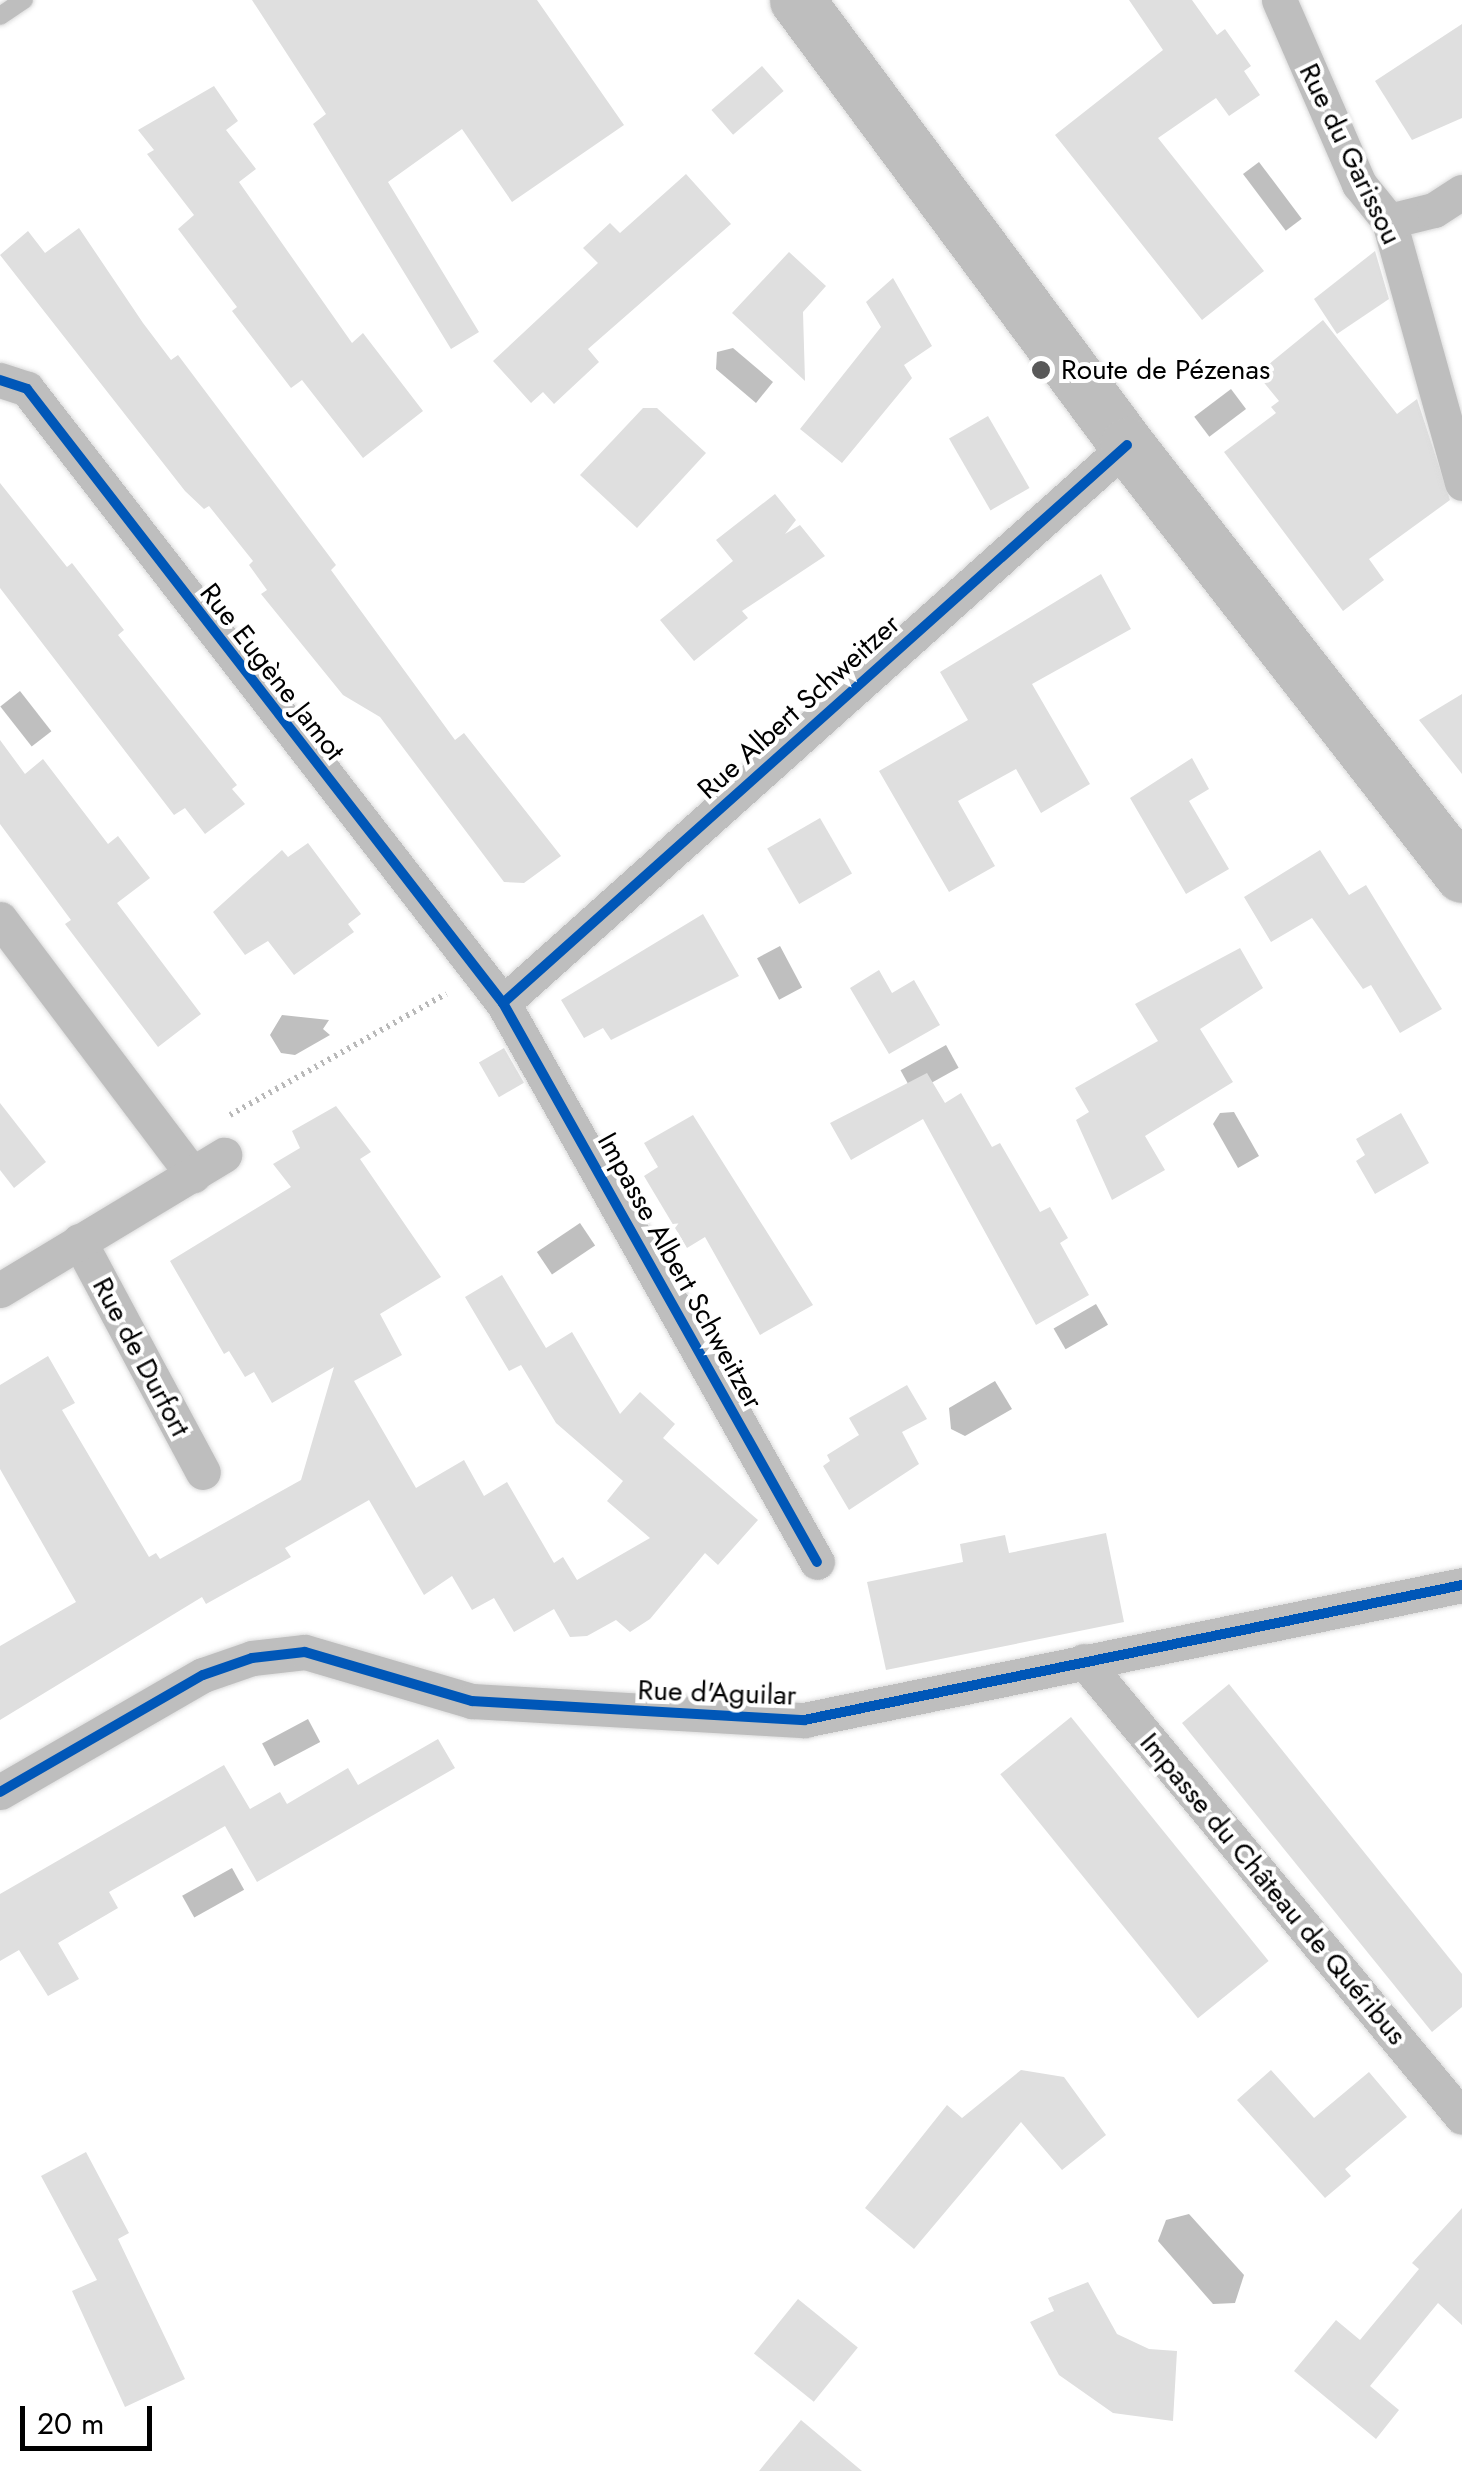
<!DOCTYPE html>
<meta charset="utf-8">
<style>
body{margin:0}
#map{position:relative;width:1462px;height:2471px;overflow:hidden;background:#fff;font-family:Jost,sans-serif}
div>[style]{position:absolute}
.water>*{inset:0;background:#bfbfbf;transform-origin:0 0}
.building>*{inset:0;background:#dfdfdf;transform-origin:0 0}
.path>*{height:6px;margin-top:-3px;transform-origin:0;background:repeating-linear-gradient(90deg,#b9b9b9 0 2.5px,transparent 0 7.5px)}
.roads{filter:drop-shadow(0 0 2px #dbdbdb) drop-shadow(0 0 2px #dbdbdb)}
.service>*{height:18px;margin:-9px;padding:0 9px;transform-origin:9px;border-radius:9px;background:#bebebe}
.minor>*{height:35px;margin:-17.5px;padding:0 17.5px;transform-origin:17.5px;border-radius:17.5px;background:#bebebe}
.primary>*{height:55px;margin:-27.5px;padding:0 27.5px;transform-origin:27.5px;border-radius:27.5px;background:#bebebe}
.cycleway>*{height:10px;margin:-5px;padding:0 5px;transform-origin:5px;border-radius:5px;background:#0057b8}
.dots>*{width:28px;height:28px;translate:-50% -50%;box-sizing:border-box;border:5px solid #fff;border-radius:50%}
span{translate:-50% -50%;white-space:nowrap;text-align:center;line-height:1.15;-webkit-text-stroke:8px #fff;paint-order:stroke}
.street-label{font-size:28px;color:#000}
.poi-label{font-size:28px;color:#000}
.left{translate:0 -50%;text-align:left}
.scale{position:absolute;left:20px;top:2406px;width:132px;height:45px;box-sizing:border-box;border:5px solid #000;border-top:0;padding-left:12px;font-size:30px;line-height:35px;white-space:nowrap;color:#000;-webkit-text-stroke:8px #fff;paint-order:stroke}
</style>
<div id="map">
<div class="water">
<div style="left:1259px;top:162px;width:71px;height:20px;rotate:53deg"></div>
<div style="clip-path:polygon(733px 348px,773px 382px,756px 403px,716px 369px,717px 352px)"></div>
<div style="left:1231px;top:389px;width:25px;height:46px;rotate:53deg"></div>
<div style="left:20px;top:691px;width:51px;height:25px;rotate:52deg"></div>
<div style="left:780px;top:946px;width:47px;height:26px;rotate:62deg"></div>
<div style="clip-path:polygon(282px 1015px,329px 1020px,323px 1029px,330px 1035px,295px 1055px,281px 1053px,270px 1035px)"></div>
<div style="left:946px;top:1045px;width:26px;height:52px;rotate:61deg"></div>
<div style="clip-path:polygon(1234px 1112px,1259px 1156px,1238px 1168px,1213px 1124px,1220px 1113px)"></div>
<div style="left:580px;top:1223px;width:27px;height:52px;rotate:56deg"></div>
<div style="left:1096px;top:1304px;width:24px;height:49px;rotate:60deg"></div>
<div style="clip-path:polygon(995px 1381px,1012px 1409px,965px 1436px,951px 1429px,949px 1408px)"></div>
<div style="left:308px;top:1719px;width:26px;height:52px;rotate:62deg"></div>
<div style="left:232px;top:1868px;width:25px;height:57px;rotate:61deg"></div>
<div style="clip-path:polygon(1189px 2214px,1244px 2275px,1235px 2303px,1213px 2304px,1158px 2241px,1166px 2220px)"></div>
</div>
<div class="building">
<div style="clip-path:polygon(252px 0,537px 0,608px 102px,624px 125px,512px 202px,462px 129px,388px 182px,479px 332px,451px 349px,313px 124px,326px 114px)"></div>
<div style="clip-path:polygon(1129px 0,1192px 0,1217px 35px,1225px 29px,1251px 66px,1244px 71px,1260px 95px,1229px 116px,1216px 98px,1158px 138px,1264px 271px,1202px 320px,1055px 135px,1163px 50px)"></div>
<div style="clip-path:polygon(1462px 24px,1462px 118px,1412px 140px,1375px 81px)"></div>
<div style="left:762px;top:66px;width:33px;height:67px;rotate:49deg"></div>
<div style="clip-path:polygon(214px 86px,238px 121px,226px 130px,256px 169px,239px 182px,352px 343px,363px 333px,423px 411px,363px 458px,302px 380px,291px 388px,232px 311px,237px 307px,178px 229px,194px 215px,147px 154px,154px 150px,138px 130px)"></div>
<div style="clip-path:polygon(686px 174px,731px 224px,588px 349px,599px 362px,554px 404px,543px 392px,531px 403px,493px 361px,598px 263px,583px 248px,610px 223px,620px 233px)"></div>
<div style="clip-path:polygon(79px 228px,143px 323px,171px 360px,178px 355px,336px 565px,331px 570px,455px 740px,464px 733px,561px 856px,524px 883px,504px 882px,380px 717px,343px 695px,261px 594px,267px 590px,249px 565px,253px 561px,209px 506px,204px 509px,185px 491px,0 255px,28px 231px,45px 253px)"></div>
<div style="clip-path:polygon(1375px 251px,1389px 299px,1337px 334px,1314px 299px)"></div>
<div style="clip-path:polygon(789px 252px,826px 286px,803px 312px,805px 381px,732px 313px)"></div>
<div style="clip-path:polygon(893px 278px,932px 346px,904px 365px,912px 378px,842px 463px,800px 429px,881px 327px,866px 302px)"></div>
<div style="clip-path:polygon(1323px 320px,1397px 414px,1417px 399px,1450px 500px,1369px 559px,1384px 580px,1343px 611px,1224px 452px,1276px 413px,1271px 407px,1279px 401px,1257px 374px)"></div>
<div style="clip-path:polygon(643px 408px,657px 408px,706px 453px,637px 528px,580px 475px)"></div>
<div style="left:988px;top:416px;width:83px;height:45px;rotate:60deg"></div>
<div style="clip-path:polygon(0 483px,67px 567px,72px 563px,124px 630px,118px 635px,237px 785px,232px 789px,245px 804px,205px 834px,185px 808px,174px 815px,0 588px)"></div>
<div style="clip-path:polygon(775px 494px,796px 520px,785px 534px,800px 525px,825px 556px,742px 611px,748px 618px,694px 661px,660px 620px,733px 561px,716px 540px)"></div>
<div style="clip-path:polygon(1101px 574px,1131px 629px,1032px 684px,1090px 784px,1041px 813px,1016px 769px,958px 801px,995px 866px,949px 892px,879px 771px,968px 720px,940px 672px)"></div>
<div style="clip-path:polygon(1462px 694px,1462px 774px,1419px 720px)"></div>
<div style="clip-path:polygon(0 740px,25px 774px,43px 759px,108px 844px,118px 836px,150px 878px,117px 903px,201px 1014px,158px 1047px,65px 924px,71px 920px,0 824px)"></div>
<div style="clip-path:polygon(1192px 758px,1209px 789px,1189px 801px,1229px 869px,1186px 894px,1130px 798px)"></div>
<div style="left:820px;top:818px;width:64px;height:61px;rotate:60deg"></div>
<div style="clip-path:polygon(308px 843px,361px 914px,348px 924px,354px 932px,294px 975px,268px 941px,245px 955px,213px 912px,282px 850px,288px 857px)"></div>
<div style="clip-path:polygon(1320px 850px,1349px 895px,1366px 885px,1442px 1009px,1400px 1033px,1371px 985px,1363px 989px,1312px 918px,1271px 942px,1244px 897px)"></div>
<div style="clip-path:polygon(703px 914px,739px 976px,611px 1040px,603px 1028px,584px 1038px,561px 1000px)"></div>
<div style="clip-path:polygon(1240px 948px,1263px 988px,1200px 1029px,1233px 1082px,1145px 1136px,1165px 1170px,1112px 1200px,1076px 1120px,1089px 1112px,1075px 1088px,1158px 1041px,1135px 1004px)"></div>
<div style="clip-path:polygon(879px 970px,892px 993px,914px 980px,940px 1025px,889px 1054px,850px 988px)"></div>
<div style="left:504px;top:1048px;width:40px;height:29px;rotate:60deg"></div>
<div style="clip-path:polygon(927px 1073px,945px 1103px,961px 1093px,992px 1147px,1000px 1143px,1040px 1212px,1050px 1207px,1068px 1238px,1060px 1243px,1089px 1295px,1036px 1325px,923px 1119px,851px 1160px,830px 1123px)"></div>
<div style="clip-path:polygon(0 1103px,46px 1162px,14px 1188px,0 1170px)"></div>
<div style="clip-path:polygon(336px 1106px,371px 1152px,360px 1159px,441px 1277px,380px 1314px,402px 1355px,354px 1381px,416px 1488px,464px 1460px,484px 1496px,507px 1482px,554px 1563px,563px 1557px,577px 1580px,650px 1538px,607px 1501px,623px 1481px,556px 1423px,521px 1365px,509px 1371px,465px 1297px,502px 1275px,546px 1348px,572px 1332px,620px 1414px,640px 1392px,675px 1424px,663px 1438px,758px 1520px,718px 1565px,705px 1553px,650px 1619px,630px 1632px,616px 1620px,587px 1636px,570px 1637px,554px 1609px,514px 1632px,494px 1598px,472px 1610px,452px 1576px,424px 1595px,369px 1500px,285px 1548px,291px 1557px,206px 1604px,202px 1597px,0 1720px,0 1646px,76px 1602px,0 1469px,0 1385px,48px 1356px,75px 1403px,62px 1410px,149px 1557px,156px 1553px,160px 1559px,301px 1480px,334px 1367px,272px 1403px,254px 1372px,245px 1377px,229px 1351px,224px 1354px,170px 1261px,291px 1187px,273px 1164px,300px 1148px,292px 1131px)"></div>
<div style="clip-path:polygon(1401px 1113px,1429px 1163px,1375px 1194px,1356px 1161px,1365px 1155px,1356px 1139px)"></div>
<div style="clip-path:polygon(693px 1115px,813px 1305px,760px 1335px,705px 1237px,687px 1248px,644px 1176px,658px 1167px,644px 1143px)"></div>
<div style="clip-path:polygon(907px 1385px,927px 1419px,902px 1432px,919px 1464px,849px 1510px,823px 1466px,830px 1461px,827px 1455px,859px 1435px,849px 1418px)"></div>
<div style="clip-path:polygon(1106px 1533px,1124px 1622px,886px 1670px,867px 1582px,963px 1562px,960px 1544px,1005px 1535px,1009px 1553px)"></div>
<div style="clip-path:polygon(1229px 1684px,1462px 1974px,1462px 2007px,1432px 2032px,1182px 1723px)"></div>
<div style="left:1071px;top:1717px;width:314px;height:91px;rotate:51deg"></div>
<div style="clip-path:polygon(438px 1739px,455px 1768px,257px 1882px,225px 1826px,109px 1892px,118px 1908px,58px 1943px,79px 1979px,48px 1996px,19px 1950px,0 1961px,0 1894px,224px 1765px,250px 1809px,280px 1792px,287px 1804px,348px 1768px,358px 1785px)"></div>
<div style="clip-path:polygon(1021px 2070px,1064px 2077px,1106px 2135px,1062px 2170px,1021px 2122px,914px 2249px,865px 2208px,947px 2105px,962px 2118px)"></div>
<div style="clip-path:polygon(1271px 2070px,1314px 2118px,1369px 2072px,1407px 2117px,1345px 2169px,1351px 2176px,1325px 2198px,1237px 2100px)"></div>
<div style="clip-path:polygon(86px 2152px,129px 2233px,118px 2239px,185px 2379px,125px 2407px,72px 2291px,97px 2280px,41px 2176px)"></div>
<div style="clip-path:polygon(1462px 2208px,1462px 2325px,1438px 2303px,1370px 2386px,1399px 2410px,1376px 2439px,1294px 2371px,1336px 2320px,1360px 2340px,1419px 2269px,1412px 2263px)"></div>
<div style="clip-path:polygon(1088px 2282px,1117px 2334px,1149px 2349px,1177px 2351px,1173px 2421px,1113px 2413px,1059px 2375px,1030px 2322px,1054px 2311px,1048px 2298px)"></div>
<div style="left:798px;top:2299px;width:77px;height:70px;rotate:39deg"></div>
<div style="clip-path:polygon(801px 2420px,862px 2471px,759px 2471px)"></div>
</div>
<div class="path">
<div style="left:230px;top:1115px;width:248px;rotate:-29.3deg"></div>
</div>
<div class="roads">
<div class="service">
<div style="left:0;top:16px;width:29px;rotate:-34deg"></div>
</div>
<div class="minor">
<div style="left:1279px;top:0;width:201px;rotate:66.5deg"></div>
<div style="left:1359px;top:184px;width:48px;rotate:51deg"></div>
<div style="left:1389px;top:221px;width:272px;rotate:74.4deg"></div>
<div style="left:1389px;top:221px;width:46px;rotate:-13.7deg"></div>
<div style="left:1434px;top:210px;width:33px;rotate:-33deg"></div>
<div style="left:0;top:380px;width:28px;rotate:18deg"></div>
<div style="left:27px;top:389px;width:777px;rotate:52.22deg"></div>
<div style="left:503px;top:1003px;width:641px;rotate:60.68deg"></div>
<div style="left:0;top:919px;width:321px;rotate:53deg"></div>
<div style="left:503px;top:1003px;width:837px;rotate:-41.8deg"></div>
<div style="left:79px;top:1241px;width:262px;rotate:61.8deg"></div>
<div style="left:0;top:1290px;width:262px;rotate:-31.1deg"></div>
<div style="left:1084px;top:1661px;width:592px;rotate:50.34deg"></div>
<div style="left:0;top:1792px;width:234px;rotate:-30deg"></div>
<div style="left:203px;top:1675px;width:52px;rotate:-19.1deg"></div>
<div style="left:252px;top:1658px;width:53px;rotate:-6.5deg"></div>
<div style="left:305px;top:1652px;width:174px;rotate:16.4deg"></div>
<div style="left:472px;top:1701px;width:333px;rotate:3.3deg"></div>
<div style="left:804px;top:1720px;width:672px;rotate:-11.59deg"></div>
</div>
<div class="primary">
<div style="left:797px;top:0;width:554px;rotate:53.44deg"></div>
<div style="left:1127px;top:445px;width:545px;rotate:52.08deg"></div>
</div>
</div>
<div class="cycleway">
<div style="left:0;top:380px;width:28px;rotate:18deg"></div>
<div style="left:27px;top:389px;width:777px;rotate:52.22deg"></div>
<div style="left:503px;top:1003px;width:641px;rotate:60.68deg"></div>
<div style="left:503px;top:1003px;width:837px;rotate:-41.8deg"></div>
<div style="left:0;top:1792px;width:234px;rotate:-30deg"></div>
<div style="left:203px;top:1675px;width:52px;rotate:-19.1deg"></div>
<div style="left:252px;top:1658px;width:53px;rotate:-6.5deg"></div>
<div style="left:305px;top:1652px;width:174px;rotate:16.4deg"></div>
<div style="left:472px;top:1701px;width:333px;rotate:3.3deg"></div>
<div style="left:804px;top:1720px;width:672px;rotate:-11.59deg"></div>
</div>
<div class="dots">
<div style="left:1041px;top:370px;background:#595959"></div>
</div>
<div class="street-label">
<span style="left:1350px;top:154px;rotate:64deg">Rue du Garissou</span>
<span style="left:272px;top:672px;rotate:52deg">Rue Eugène Jamot</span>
<span style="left:799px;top:707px;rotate:-42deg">Rue Albert Schweitzer</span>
<span style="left:680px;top:1271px;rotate:61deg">Impasse Albert Schweitzer</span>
<span style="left:141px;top:1357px;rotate:62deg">Rue de Durfort</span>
<span style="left:717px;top:1693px;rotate:2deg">Rue d'Aguilar</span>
<span style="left:1273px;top:1889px;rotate:50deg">Impasse du Château de Quéribus</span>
</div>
<div class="poi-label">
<span class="left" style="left:1061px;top:370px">Route de Pézenas</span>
</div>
<div class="scale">20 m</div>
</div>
